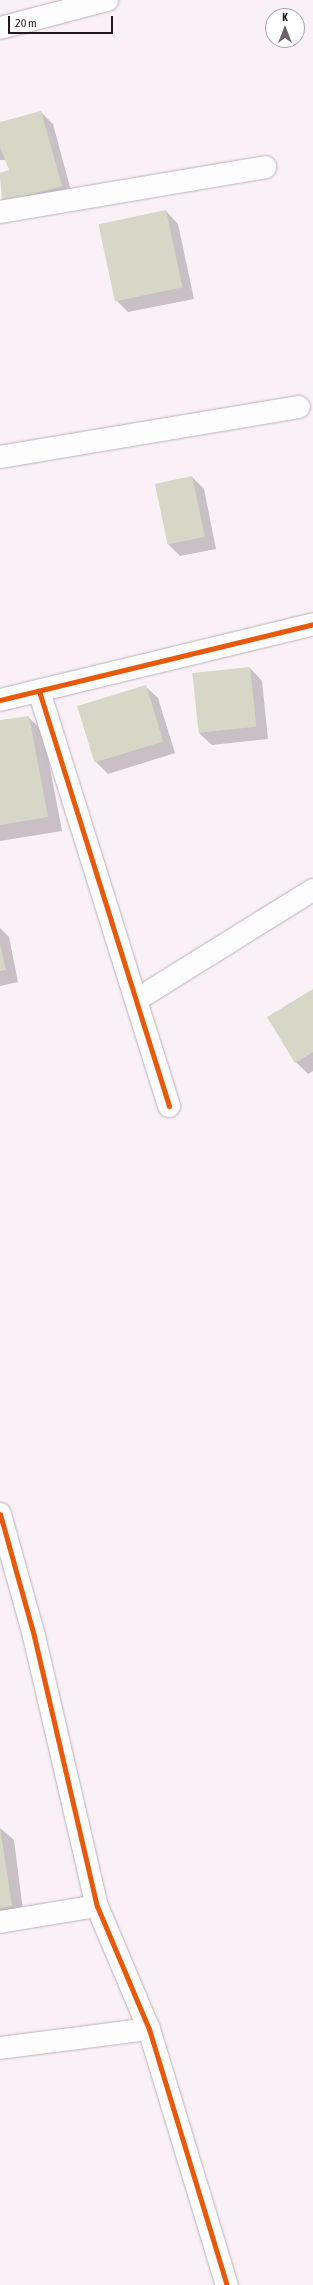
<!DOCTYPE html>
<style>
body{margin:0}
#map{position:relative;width:313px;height:2285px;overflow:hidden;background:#faf1f7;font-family:"Asap Condensed",sans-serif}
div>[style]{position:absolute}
.shadow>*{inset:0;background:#0003}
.building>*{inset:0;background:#d6d7c7;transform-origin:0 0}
.roads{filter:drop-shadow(0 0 1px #bbb2b8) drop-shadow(0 0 1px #bbb2b8)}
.minor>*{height:22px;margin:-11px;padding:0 11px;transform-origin:11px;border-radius:11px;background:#fefdfe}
.cycleway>*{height:5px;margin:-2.5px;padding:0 2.5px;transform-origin:2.5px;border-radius:2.5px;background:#e8590c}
span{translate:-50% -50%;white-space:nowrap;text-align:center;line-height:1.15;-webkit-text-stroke:4px #fff;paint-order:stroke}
.north{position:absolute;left:265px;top:8px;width:40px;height:40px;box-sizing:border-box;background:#fff;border:1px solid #a6a2a5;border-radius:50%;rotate:0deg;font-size:11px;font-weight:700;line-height:16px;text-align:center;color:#21171e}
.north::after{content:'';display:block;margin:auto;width:14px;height:18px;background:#6d636a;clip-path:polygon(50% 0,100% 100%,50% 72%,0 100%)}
.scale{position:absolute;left:8px;top:16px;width:105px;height:18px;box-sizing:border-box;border:2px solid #21171e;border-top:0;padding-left:5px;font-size:12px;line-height:14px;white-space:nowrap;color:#21171e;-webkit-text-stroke:3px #fff;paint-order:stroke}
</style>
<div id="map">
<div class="shadow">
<div style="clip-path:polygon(41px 112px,53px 124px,73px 198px,3px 202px,0 174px,10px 171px,7px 160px,0 160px,0 123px)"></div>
<div style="clip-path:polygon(166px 211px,178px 224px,194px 299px,128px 312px,116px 300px,100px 226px)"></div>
<div style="clip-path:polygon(192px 477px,204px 489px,216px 549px,180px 556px,168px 544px)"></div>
<div style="clip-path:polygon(250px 668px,262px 681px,268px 739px,212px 745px,199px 733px)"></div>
<div style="clip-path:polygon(145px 686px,158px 698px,175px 753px,108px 774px,96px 762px)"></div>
<div style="clip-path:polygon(28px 717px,43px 731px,62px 831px,0 841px,0 721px)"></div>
<div style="clip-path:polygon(0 928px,9px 937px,18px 982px,0 986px)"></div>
<div style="clip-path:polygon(313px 990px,313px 1071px,308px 1074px,296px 1062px)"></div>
<div style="clip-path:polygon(0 1828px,14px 1840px,24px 1918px,0 1921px)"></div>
</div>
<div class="building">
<div style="clip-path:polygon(41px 111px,62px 186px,2px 202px,0 173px,9px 170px,0 147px,0 122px)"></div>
<div style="left:166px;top:210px;width:79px;height:69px;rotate:78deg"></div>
<div style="left:192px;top:476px;width:62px;height:38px;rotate:78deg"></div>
<div style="left:250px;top:667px;width:60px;height:58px;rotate:84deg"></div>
<div style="left:146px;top:685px;width:59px;height:72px;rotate:73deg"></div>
<div style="clip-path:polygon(29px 716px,48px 817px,0 825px,0 720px)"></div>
<div style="clip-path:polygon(0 944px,6px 970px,0 971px)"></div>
<div style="clip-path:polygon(313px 989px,313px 1052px,295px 1063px,267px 1017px)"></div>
<div style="clip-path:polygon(0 1827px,12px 1906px,0 1908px)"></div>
</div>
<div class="roads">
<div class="minor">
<div style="left:0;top:28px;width:111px;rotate:-14.7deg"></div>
<div style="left:0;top:212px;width:269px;rotate:-9.6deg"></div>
<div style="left:0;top:457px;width:303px;rotate:-9.5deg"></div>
<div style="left:39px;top:691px;width:435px;rotate:72.6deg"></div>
<div style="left:0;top:700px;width:322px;rotate:-13.6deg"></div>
<div style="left:136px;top:1000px;width:208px;rotate:-31.9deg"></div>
<div style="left:0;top:1514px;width:127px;rotate:74.4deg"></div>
<div style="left:34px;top:1636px;width:277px;rotate:76.9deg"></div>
<div style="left:97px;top:1906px;width:134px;rotate:67.1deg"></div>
<div style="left:149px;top:2029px;width:268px;rotate:73.1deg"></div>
<div style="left:0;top:1922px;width:98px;rotate:-9.4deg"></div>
<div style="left:0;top:2048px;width:150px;rotate:-7.3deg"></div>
</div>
</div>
<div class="cycleway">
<div style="left:39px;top:691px;width:435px;rotate:72.6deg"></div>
<div style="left:0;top:700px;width:322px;rotate:-13.6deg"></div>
<div style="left:0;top:1514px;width:127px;rotate:74.4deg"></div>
<div style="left:34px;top:1636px;width:277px;rotate:76.9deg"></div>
<div style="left:97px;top:1906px;width:134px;rotate:67.1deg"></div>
<div style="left:149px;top:2029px;width:268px;rotate:73.1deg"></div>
</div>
<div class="north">K</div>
<div class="scale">20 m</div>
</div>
